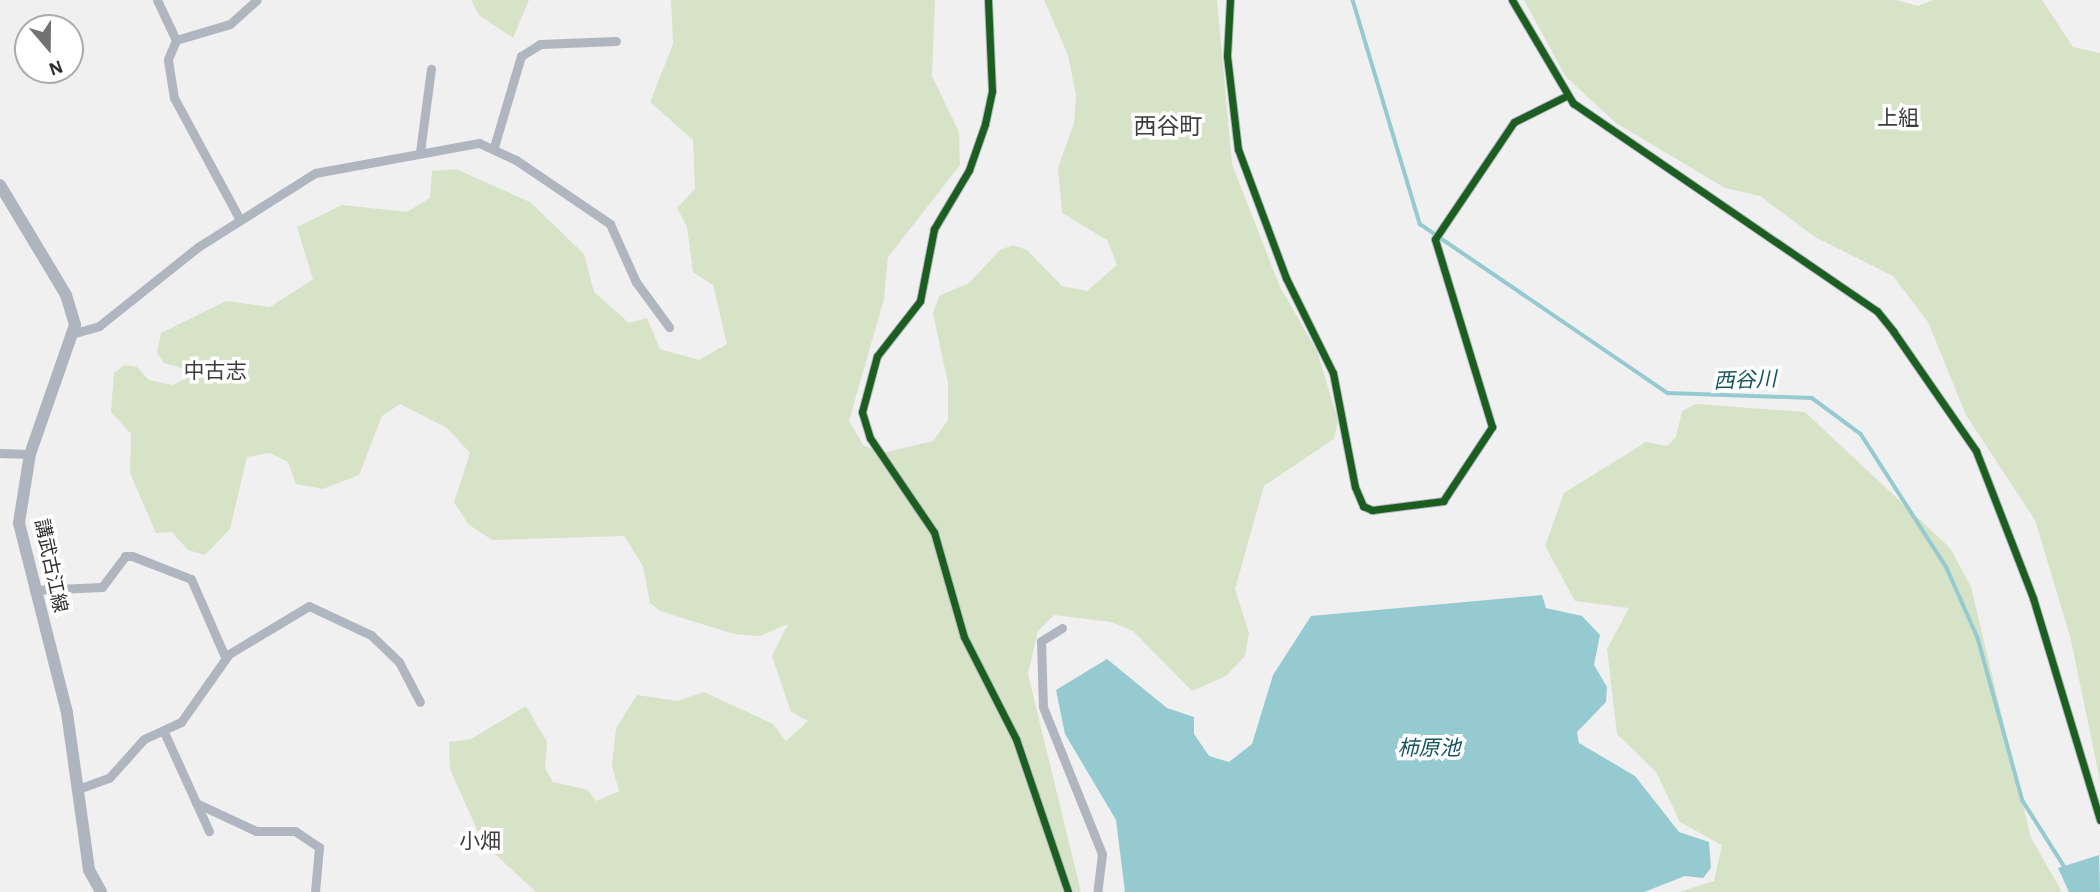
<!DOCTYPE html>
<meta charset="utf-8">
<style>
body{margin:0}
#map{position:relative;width:2100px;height:892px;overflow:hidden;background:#f0f0f0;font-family:"Alegreya Sans","Noto Sans JP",sans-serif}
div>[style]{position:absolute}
.green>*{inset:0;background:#d7e3c7}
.water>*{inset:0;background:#96cad1}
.stream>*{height:3.5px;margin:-1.75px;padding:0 1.75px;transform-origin:1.75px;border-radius:1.75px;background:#96cad1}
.street>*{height:9px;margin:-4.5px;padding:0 4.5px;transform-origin:4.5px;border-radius:4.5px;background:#b0b6c0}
.secondary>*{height:12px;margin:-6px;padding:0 6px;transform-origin:6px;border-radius:6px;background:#afb5bf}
.cycleway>*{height:7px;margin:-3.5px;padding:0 3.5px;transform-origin:3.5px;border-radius:3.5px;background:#1b5e20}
span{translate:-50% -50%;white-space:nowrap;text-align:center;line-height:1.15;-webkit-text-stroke:7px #fff;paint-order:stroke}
.street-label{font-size:19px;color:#2e2e2e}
.neighbourhood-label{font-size:21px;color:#3c3c3d}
.water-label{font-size:21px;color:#14545c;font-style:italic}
.quarter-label{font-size:23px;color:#3c3c3d}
.north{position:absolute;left:14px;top:14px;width:70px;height:70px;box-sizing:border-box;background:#fff;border:2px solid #ababab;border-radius:50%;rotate:160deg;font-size:19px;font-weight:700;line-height:28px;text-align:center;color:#2e2e2e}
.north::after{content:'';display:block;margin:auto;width:24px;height:32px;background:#727272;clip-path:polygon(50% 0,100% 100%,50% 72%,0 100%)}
</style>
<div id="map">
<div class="green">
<div style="clip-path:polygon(471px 0,529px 0,513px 38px,479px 15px)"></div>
<div style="clip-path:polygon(671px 0,935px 0,932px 76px,959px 132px,960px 165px,888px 257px,884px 299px,849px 421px,864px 446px,887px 452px,933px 441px,948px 420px,948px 383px,933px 314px,939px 296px,969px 283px,1000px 250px,1013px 245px,1027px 250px,1062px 286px,1087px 291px,1117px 265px,1107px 240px,1062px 213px,1058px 168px,1074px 123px,1076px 96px,1068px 55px,1044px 0,1217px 0,1232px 164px,1280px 287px,1317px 351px,1338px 420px,1334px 439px,1264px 486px,1235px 589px,1249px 633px,1245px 656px,1226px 676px,1192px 691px,1133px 631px,1111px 622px,1054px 615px,1038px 631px,1028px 674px,1081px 892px,536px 892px,483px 843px,450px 769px,449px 742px,471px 739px,526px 706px,547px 742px,545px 768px,553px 782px,588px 790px,596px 801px,619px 791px,612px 766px,616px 728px,637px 695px,678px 701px,704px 692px,773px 724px,786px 741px,808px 721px,791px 712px,772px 656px,788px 624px,760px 636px,734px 634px,660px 611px,650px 603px,643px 566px,624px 536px,492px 540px,468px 524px,454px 502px,470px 453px,447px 428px,400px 404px,382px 416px,359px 475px,323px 489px,296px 484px,288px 462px,270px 453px,247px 457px,230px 529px,205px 555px,188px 550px,172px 532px,156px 533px,130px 473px,131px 434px,111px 412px,114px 373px,124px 365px,137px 367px,149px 380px,172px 385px,199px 373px,164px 363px,157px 353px,161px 333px,226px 301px,270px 307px,313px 279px,297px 227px,342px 205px,407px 212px,430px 198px,432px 171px,456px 169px,530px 202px,584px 254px,594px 292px,629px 323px,647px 318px,660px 349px,699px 360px,727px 344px,713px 285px,693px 272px,687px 227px,677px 208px,695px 189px,693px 140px,650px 102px,673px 44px)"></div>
<div style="clip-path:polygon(1524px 0,1896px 0,1918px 6px,1933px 0,2042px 0,2073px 47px,2100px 53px,2100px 781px,2071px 640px,2035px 520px,1966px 415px,1928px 322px,1893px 276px,1815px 237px,1760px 196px,1725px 188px,1616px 123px,1566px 77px)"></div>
<div style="clip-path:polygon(1696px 404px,1805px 412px,1950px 548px,1971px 587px,2031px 838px,2062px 892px,1679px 892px,1714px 881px,1722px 845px,1680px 822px,1656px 772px,1617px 734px,1607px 649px,1629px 608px,1575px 601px,1545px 546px,1564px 493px,1646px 442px,1667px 446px,1676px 437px,1682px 411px)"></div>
</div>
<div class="water">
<div style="clip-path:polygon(1542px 595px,1546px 608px,1582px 616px,1600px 635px,1594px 665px,1607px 687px,1606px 702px,1577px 732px,1579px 743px,1635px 776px,1679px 832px,1709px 842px,1711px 868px,1703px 878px,1685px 876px,1644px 892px,1125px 892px,1116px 820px,1065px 734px,1056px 690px,1107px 659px,1167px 708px,1194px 717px,1194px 734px,1209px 756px,1229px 762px,1252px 744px,1273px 675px,1311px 616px)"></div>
<div style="clip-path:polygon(2099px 855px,2100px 892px,2069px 892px,2058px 868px)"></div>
</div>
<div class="stream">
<div style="left:1353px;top:0;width:234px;rotate:73.3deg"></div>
<div style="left:1420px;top:224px;width:300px;rotate:34.3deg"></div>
<div style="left:1668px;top:393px;width:144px;rotate:2deg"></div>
<div style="left:1812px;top:398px;width:61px;rotate:36.3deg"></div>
<div style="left:1861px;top:434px;width:159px;rotate:57.3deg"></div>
<div style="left:1947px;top:568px;width:77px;rotate:66.1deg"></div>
<div style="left:1978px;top:638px;width:169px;rotate:74.6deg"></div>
<div style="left:2023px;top:801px;width:80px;rotate:57.7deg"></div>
</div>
<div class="street">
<div style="left:157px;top:0;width:44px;rotate:64.6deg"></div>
<div style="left:988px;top:0;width:91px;rotate:87.5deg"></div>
<div style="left:992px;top:91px;width:34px;rotate:102deg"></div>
<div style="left:985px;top:124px;width:49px;rotate:109.2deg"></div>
<div style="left:969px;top:170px;width:69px;rotate:120.7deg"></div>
<div style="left:934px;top:229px;width:73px;rotate:101deg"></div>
<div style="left:920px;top:301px;width:70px;rotate:128deg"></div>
<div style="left:877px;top:356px;width:58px;rotate:105deg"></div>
<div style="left:862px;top:412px;width:27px;rotate:73deg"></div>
<div style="left:870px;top:438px;width:114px;rotate:55.8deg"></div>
<div style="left:934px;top:532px;width:109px;rotate:74.1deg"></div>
<div style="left:964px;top:637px;width:114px;rotate:63deg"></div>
<div style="left:1016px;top:739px;width:162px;rotate:71.2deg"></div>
<div style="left:1230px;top:0;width:56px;rotate:93.1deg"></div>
<div style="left:1227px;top:56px;width:94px;rotate:83.3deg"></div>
<div style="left:1238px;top:149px;width:138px;rotate:69.6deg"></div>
<div style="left:1286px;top:278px;width:106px;rotate:63.7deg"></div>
<div style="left:1333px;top:373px;width:116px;rotate:79.1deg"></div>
<div style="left:1355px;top:487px;width:21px;rotate:67deg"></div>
<div style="left:1363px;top:506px;width:10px;rotate:24deg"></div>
<div style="left:1372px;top:510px;width:72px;rotate:-7.2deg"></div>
<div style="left:1443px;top:501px;width:89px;rotate:-56.5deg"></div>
<div style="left:1492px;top:427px;width:196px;rotate:-106.9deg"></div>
<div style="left:1435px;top:239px;width:141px;rotate:-56deg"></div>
<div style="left:1514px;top:122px;width:58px;rotate:-26.6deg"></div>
<div style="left:1512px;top:0;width:120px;rotate:59.4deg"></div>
<div style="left:1573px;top:103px;width:368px;rotate:34.4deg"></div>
<div style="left:1877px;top:311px;width:26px;rotate:51deg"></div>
<div style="left:1893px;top:331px;width:146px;rotate:55.3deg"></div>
<div style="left:1976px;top:451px;width:158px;rotate:68.8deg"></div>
<div style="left:2033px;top:598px;width:232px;rotate:73.2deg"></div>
<div style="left:494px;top:147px;width:95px;rotate:-73.5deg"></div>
<div style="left:521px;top:56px;width:22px;rotate:-32deg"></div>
<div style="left:540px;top:44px;width:76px;rotate:-2.3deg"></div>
<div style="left:420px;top:152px;width:84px;rotate:-82.5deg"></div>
<div style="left:239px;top:218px;width:136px;rotate:-118.4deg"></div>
<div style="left:174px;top:98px;width:39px;rotate:-99deg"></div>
<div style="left:168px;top:59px;width:21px;rotate:-67deg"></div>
<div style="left:176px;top:40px;width:56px;rotate:-16.5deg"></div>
<div style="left:230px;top:24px;width:36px;rotate:-42deg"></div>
<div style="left:75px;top:333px;width:25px;rotate:-16deg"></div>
<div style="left:99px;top:326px;width:127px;rotate:-38.6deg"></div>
<div style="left:198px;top:247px;width:138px;rotate:-32.3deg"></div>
<div style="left:315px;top:173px;width:167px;rotate:-10.4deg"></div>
<div style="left:479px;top:143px;width:41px;rotate:24.7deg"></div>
<div style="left:516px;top:160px;width:114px;rotate:34.2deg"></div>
<div style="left:610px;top:224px;width:64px;rotate:65.9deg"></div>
<div style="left:636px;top:282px;width:56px;rotate:53.7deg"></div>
<div style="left:0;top:453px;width:30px;rotate:2deg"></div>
<div style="left:34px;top:590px;width:68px;rotate:-2.5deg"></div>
<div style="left:102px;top:587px;width:39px;rotate:-53deg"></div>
<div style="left:125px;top:556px;width:7px"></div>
<div style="left:132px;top:556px;width:63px;rotate:21.3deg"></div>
<div style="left:191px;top:579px;width:85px;rotate:66.4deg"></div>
<div style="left:1062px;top:628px;width:25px;rotate:148deg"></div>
<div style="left:1041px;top:641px;width:66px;rotate:88.3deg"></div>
<div style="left:1043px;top:707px;width:158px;rotate:68.1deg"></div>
<div style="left:1102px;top:854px;width:38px;rotate:97deg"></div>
<div style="left:164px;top:732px;width:109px;rotate:65.6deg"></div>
<div style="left:78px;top:789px;width:33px;rotate:-20deg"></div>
<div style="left:109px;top:778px;width:52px;rotate:-48.1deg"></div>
<div style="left:144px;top:739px;width:41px;rotate:-24.7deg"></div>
<div style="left:181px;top:722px;width:83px;rotate:-54.8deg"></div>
<div style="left:229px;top:654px;width:93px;rotate:-31deg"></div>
<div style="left:309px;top:606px;width:68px;rotate:25.1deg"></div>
<div style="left:371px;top:635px;width:39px;rotate:44deg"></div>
<div style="left:399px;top:662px;width:45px;rotate:62.3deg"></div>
<div style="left:196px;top:803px;width:66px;rotate:25deg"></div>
<div style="left:256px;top:831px;width:39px"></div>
<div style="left:295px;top:831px;width:29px;rotate:34deg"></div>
<div style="left:319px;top:847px;width:45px;rotate:95.1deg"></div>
</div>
<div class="secondary">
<div style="left:0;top:185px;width:128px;rotate:59deg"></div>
<div style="left:66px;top:295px;width:31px;rotate:73deg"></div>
<div style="left:75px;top:325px;width:137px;rotate:109.2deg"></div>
<div style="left:30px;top:454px;width:70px;rotate:99.1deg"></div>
<div style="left:19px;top:523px;width:196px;rotate:75.8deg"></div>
<div style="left:67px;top:713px;width:159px;rotate:82deg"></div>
<div style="left:89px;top:870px;width:25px;rotate:61deg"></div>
</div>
<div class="cycleway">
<div style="left:988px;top:0;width:91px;rotate:87.5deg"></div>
<div style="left:992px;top:91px;width:34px;rotate:102deg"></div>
<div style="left:985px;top:124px;width:49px;rotate:109.2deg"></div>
<div style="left:969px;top:170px;width:69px;rotate:120.7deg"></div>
<div style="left:934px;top:229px;width:73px;rotate:101deg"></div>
<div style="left:920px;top:301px;width:70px;rotate:128deg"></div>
<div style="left:877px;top:356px;width:58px;rotate:105deg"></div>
<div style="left:862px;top:412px;width:27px;rotate:73deg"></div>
<div style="left:870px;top:438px;width:114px;rotate:55.8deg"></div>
<div style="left:934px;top:532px;width:109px;rotate:74.1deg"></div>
<div style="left:964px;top:637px;width:114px;rotate:63deg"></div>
<div style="left:1016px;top:739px;width:162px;rotate:71.2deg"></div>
<div style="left:1230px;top:0;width:56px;rotate:93.1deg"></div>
<div style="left:1227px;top:56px;width:94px;rotate:83.3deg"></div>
<div style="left:1238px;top:149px;width:138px;rotate:69.6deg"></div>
<div style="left:1286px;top:278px;width:106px;rotate:63.7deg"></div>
<div style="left:1333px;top:373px;width:116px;rotate:79.1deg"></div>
<div style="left:1355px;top:487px;width:21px;rotate:67deg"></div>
<div style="left:1363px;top:506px;width:10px;rotate:24deg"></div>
<div style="left:1372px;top:510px;width:72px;rotate:-7.2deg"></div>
<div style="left:1443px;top:501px;width:89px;rotate:-56.5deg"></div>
<div style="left:1492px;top:427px;width:196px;rotate:-106.9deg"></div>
<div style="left:1435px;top:239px;width:141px;rotate:-56deg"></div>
<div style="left:1514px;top:122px;width:58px;rotate:-26.6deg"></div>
<div style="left:1512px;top:0;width:120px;rotate:59.4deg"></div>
<div style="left:1573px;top:103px;width:368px;rotate:34.4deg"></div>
<div style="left:1877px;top:311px;width:26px;rotate:51deg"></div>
<div style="left:1893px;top:331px;width:146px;rotate:55.3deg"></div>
<div style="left:1976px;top:451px;width:158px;rotate:68.8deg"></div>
<div style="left:2033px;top:598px;width:232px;rotate:73.2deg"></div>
</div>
<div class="street-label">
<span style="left:50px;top:566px;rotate:78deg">講武古江線</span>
</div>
<div class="neighbourhood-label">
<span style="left:1898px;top:119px">上組</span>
<span style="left:215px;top:372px">中古志</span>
<span style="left:480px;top:842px">小畑</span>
</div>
<div class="water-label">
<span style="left:1745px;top:381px;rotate:-2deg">西谷川</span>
<span style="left:1429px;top:749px">柿原池</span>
</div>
<div class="quarter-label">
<span style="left:1168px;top:128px">西谷町</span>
</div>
<div class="north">N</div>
</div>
